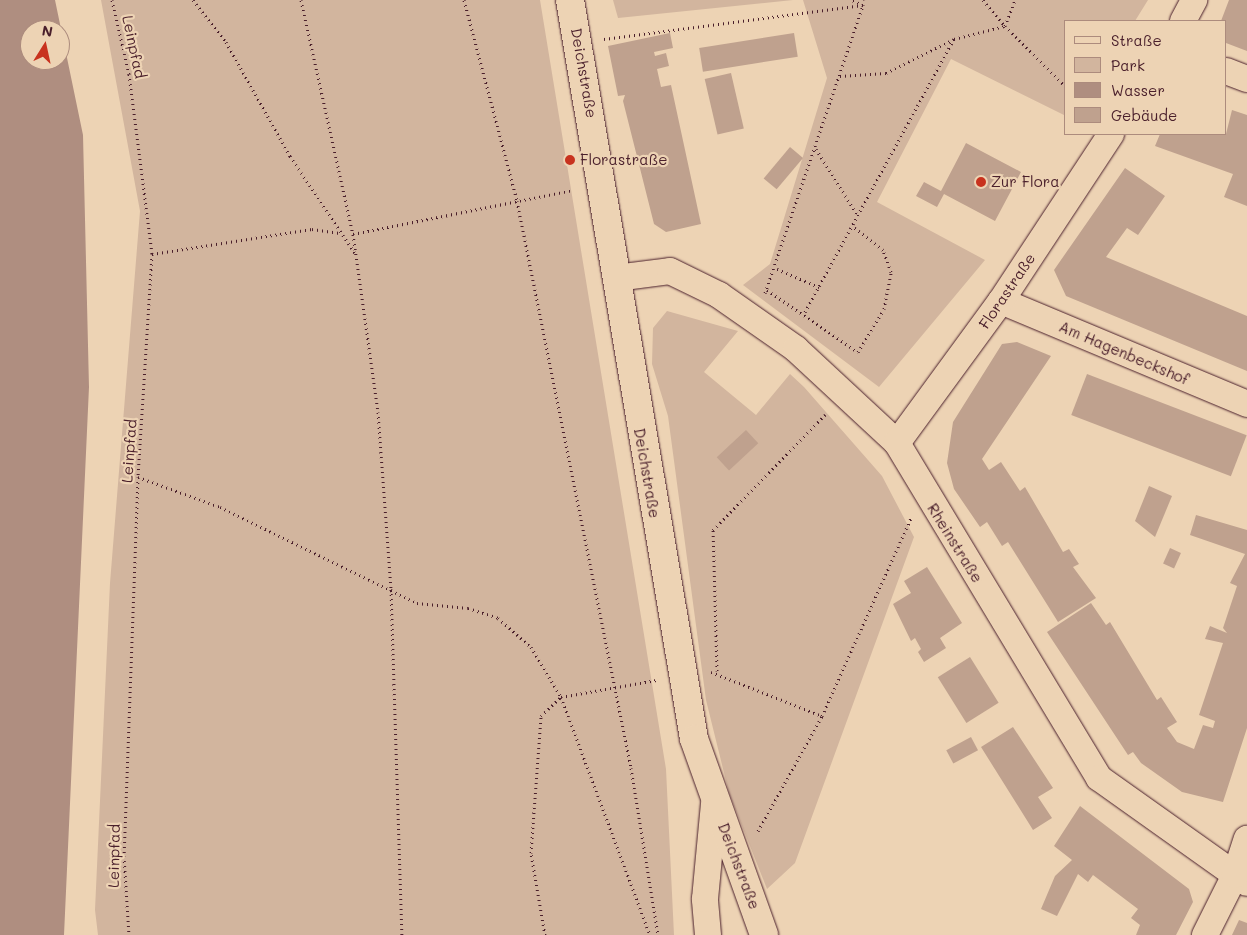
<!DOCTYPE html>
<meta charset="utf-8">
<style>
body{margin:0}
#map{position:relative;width:1247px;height:935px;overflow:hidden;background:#edd3b4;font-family:Mali,sans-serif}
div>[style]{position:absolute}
.green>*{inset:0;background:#d2b59e}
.water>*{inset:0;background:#af8e80}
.building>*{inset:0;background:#bfa18e;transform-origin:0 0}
.path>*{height:3px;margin-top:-1.5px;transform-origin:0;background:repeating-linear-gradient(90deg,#4a1f2b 0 1px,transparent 0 5px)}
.roads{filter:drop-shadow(0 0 1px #4a1f2b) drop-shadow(0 0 1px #4a1f2b)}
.street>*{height:26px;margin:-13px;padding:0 13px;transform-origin:13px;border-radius:13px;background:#edd3b4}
.secondary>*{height:28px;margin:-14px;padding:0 14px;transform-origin:14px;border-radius:14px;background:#edd3b4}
.dots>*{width:14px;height:14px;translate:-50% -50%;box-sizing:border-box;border:2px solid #edd3b4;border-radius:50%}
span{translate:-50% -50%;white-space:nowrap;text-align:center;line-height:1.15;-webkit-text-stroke:4.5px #edd3b4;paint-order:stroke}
.street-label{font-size:15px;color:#4a1f2b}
.poi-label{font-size:15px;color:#4a1f2b}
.left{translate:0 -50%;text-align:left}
.legend{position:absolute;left:1064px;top:20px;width:162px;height:115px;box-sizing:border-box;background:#edd3b4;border:1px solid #ac8b7d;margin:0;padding:6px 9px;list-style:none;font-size:15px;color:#4a1f2b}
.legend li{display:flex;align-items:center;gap:10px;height:25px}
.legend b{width:25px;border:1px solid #ac8b7d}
.north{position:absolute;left:20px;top:20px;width:50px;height:50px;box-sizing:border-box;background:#edd3b4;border:1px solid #ac8b7d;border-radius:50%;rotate:10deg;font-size:14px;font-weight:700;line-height:20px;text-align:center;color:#4a1f2b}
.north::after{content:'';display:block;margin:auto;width:18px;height:22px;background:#c8321e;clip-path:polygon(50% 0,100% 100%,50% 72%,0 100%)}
</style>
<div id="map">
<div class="green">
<div style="clip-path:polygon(101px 0,540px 0,666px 769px,674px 935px,98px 935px,95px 910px,110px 583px,140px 211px)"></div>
<div style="clip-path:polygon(613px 0,793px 0,618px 18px)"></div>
<div style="clip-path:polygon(803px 0,1148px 0,1135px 21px,1066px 21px,1066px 116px,951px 59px,877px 202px,985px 260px,879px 387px,743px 285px,770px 264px,827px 78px)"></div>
<div style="clip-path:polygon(667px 311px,738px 331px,704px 372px,756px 415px,790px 374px,804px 387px,882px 476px,914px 537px,795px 863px,767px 889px,729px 793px,706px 700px,668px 416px,652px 364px,653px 328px)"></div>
</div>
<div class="water">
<div style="clip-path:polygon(evenodd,0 0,55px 0,83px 135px,89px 387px,64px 935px,0 935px,0 0,30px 30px,60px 30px,60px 60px,30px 60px,30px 30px)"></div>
</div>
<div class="building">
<div style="clip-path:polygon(1229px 0,1247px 0,1247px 51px,1226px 43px,1226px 21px,1221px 21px)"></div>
<div style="clip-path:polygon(670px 33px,673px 48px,654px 52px,655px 56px,666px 53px,669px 66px,657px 69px,661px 87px,671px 85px,701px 224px,666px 232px,654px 224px,623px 101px,625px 95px,618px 96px,608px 46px)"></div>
<div style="left:794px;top:33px;width:24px;height:96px;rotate:81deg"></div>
<div style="left:731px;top:73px;width:57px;height:27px;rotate:77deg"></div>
<div style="clip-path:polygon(1232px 110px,1247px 115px,1247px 206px,1224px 197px,1233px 174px,1155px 146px,1160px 134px,1226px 134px)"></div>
<div style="clip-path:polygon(966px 143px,1021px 172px,995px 221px,944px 194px,937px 207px,916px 196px,924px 182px,941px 191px)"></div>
<div style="left:790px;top:147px;width:17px;height:41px;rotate:40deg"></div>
<div style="clip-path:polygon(1125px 168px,1165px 196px,1138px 235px,1127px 228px,1106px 257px,1247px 316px,1247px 371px,1066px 296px,1054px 270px)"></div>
<div style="clip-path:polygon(1017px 342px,1051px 356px,982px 459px,989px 470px,1001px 462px,1020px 491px,1025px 487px,1063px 552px,1069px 549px,1079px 564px,1073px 567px,1096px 598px,1058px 622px,1008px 542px,1002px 546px,987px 522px,980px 527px,954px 489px,947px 463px,953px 422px,1002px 344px)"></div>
<div style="left:1087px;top:374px;width:171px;height:44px;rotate:21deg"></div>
<div style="left:746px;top:430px;width:18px;height:40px;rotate:47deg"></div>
<div style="clip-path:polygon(1149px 486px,1172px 496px,1155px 537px,1135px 521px)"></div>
<div style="clip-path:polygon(1196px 515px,1247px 530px,1247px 728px,1223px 802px,1182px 792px,1141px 763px,1133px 752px,1128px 755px,1047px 632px,1091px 603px,1106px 625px,1110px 622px,1157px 700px,1161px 697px,1177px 722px,1167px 728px,1177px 742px,1194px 749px,1203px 725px,1213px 728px,1215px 721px,1199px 715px,1223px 643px,1205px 639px,1210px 626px,1227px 633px,1223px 628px,1237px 586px,1230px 583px,1245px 554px,1190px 535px)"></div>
<div style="left:1170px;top:548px;width:12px;height:17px;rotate:24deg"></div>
<div style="clip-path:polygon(927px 567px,962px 623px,940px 638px,946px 648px,924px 662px,918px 652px,921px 649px,915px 638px,911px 641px,893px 604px,911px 593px,904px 581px)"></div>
<div style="left:970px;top:657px;width:54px;height:38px;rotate:58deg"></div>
<div style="clip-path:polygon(1013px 727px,1053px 788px,1038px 797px,1052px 818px,1033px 830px,981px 747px)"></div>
<div style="left:971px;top:737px;width:15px;height:28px;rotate:62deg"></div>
<div style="clip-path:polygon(1080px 806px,1189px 889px,1193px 902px,1176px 935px,1136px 935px,1140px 925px,1131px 918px,1138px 909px,1093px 875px,1088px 882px,1078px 874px,1057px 916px,1041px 909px,1055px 876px,1072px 860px,1054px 846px)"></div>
<div style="clip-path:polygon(1239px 920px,1247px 923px,1247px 935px,1232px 935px)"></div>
</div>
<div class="path">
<div style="left:112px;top:0;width:76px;rotate:77.1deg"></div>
<div style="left:129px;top:74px;width:181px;rotate:82.7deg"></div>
<div style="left:152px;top:254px;width:223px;rotate:93.6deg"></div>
<div style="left:138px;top:477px;width:379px;rotate:92.1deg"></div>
<div style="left:124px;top:856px;width:79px;rotate:86.4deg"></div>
<div style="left:193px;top:0;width:53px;rotate:51.8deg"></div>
<div style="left:226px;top:42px;width:131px;rotate:60.7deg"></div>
<div style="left:290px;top:156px;width:117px;rotate:56.2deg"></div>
<div style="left:301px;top:0;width:240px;rotate:77.5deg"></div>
<div style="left:353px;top:234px;width:180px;rotate:82deg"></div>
<div style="left:378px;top:412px;width:177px;rotate:85.8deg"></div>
<div style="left:391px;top:589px;width:346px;rotate:88.2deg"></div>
<div style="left:464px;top:0;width:208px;rotate:75.2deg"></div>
<div style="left:517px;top:201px;width:578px;rotate:78.63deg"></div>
<div style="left:631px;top:768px;width:169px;rotate:80.8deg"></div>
<div style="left:983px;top:0;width:34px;rotate:50deg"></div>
<div style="left:1005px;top:26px;width:28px;rotate:-69deg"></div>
<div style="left:604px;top:39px;width:261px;rotate:-7.5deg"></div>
<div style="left:863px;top:5px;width:5px;rotate:-79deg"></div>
<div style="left:840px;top:76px;width:46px;rotate:-3.7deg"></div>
<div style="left:886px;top:73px;width:76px;rotate:-26.6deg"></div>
<div style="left:954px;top:39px;width:53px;rotate:-14.3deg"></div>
<div style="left:1005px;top:26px;width:86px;rotate:45deg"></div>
<div style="left:816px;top:149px;width:79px;rotate:57.9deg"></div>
<div style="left:353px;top:234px;width:224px;rotate:-11.3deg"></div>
<div style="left:152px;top:254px;width:162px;rotate:-8.9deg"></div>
<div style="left:312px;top:229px;width:28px;rotate:8deg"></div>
<div style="left:777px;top:269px;width:46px;rotate:23.2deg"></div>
<div style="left:767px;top:290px;width:110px;rotate:34.3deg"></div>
<div style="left:858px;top:352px;width:50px;rotate:-58.8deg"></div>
<div style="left:884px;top:309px;width:38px;rotate:-79deg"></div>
<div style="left:891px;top:272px;width:23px;rotate:-110deg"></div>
<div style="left:883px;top:250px;width:39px;rotate:-142deg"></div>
<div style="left:765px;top:293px;width:304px;rotate:-71.2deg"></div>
<div style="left:863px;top:5px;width:12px;rotate:-156deg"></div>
<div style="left:805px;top:312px;width:311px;rotate:-61.4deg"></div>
<div style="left:138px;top:477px;width:87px;rotate:20.1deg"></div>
<div style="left:220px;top:507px;width:219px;rotate:26deg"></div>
<div style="left:417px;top:603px;width:51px;rotate:5.6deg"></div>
<div style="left:468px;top:608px;width:32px;rotate:18deg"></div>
<div style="left:498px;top:618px;width:44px;rotate:41.3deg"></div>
<div style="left:531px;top:647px;width:58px;rotate:59deg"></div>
<div style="left:561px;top:697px;width:254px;rotate:69.5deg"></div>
<div style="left:717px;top:671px;width:141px;rotate:-91.6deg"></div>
<div style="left:713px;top:530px;width:161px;rotate:-45.8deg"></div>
<div style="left:711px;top:672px;width:119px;rotate:21.6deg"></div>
<div style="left:758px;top:831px;width:132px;rotate:-60.9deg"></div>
<div style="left:822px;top:716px;width:217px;rotate:-65.8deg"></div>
<div style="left:545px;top:935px;width:83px;rotate:-99.7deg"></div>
<div style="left:531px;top:853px;width:137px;rotate:-85.8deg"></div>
<div style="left:541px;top:716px;width:28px;rotate:-44deg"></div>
<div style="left:561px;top:697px;width:97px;rotate:-10.1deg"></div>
</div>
<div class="roads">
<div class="street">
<div style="left:1183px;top:21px;width:24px;rotate:-62deg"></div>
<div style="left:1226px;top:71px;width:22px;rotate:21deg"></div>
<div style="left:616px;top:278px;width:54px;rotate:-7.4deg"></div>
<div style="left:670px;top:271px;width:55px;rotate:26.1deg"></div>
<div style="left:719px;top:295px;width:94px;rotate:35deg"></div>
<div style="left:796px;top:349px;width:138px;rotate:42.9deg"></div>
<div style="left:897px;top:443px;width:391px;rotate:58.9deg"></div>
<div style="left:1099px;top:778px;width:181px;rotate:35.4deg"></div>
<div style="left:1001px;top:301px;width:267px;rotate:22.7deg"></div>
<div style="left:897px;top:443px;width:176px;rotate:-53.8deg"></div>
<div style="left:1001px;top:301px;width:200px;rotate:-56.6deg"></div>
<div style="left:708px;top:935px;width:36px;rotate:-95deg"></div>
<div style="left:705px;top:899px;width:96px;rotate:-84.6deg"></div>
<div style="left:1205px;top:935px;width:67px;rotate:-63.4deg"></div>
<div style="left:1235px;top:875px;width:38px;rotate:-72deg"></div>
</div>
<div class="secondary">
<div style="left:570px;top:0;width:749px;rotate:80.47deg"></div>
<div style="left:694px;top:739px;width:208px;rotate:70.3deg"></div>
</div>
</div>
<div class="dots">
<div style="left:570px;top:160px;background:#c8321e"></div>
<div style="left:981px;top:182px;background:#c8321e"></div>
</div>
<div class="street-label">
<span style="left:134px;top:47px;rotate:78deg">Leinpfad</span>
<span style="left:584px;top:73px;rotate:80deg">Deichstraße</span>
<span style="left:1007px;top:291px;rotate:-56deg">Florastraße</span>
<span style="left:1124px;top:353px;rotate:23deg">Am Hagenbeckshof</span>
<span style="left:129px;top:451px;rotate:-86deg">Leinpfad</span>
<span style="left:647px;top:473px;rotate:80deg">Deichstraße</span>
<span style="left:955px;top:543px;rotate:58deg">Rheinstraße</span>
<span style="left:114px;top:856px;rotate:-89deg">Leinpfad</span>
<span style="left:739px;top:866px;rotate:69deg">Deichstraße</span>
</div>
<div class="poi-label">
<span class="left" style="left:580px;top:160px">Florastraße</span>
<span class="left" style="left:991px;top:182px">Zur Flora</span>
</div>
<ul class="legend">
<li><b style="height:6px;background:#edd3b4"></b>Straße</li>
<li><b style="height:14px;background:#d2b59e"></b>Park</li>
<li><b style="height:14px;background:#af8e80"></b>Wasser</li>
<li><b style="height:14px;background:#bfa18e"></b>Gebäude</li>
</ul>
<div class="north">N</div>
</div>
